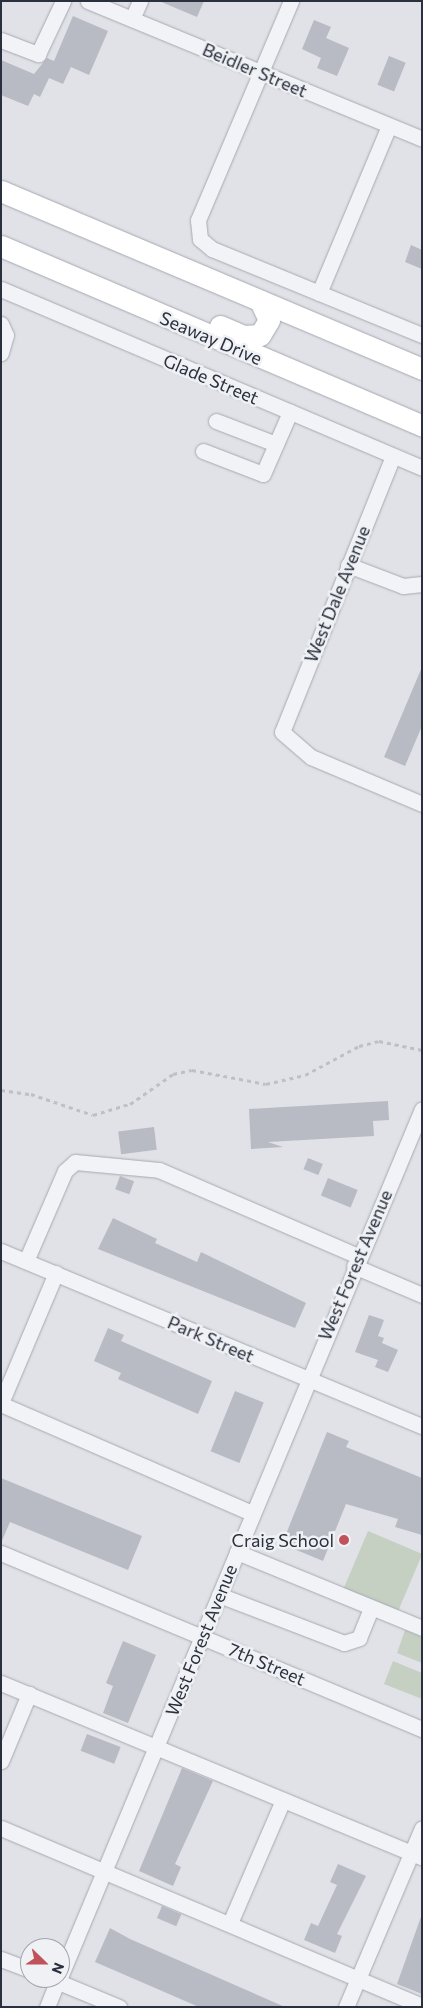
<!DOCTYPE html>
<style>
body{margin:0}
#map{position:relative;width:423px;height:2008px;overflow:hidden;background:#e0e2e7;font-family:Commissioner,sans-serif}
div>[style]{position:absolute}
.green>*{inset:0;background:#c5d0c2;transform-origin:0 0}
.building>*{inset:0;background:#b8bbc3;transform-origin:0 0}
.path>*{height:2.5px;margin-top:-1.25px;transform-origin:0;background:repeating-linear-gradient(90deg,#bec0c6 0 4px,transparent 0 8px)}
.roads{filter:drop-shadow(0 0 1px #a6a9b1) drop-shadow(0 0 1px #a6a9b1)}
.minor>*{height:15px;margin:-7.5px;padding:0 7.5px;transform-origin:7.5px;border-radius:7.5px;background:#f2f3f6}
.highway>*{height:21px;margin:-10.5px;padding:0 10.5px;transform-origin:10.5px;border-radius:10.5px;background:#fff}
.dots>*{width:14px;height:14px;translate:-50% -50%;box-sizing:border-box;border:2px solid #eff1f5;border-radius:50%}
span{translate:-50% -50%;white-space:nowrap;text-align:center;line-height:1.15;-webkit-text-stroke:5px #eff1f5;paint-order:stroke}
.street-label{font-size:18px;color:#2a303d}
.poi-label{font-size:18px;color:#2a303d}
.right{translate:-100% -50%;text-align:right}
.frame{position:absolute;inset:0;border:2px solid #2a303d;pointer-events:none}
.north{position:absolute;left:20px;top:1938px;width:50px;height:50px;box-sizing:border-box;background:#eff1f5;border:1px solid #a0a4ab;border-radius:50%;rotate:112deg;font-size:14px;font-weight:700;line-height:20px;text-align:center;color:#2a303d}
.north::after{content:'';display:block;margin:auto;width:18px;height:22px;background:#bf525b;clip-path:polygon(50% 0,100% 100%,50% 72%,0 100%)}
</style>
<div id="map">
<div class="green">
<div style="left:368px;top:1531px;width:59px;height:64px;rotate:23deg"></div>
<div style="clip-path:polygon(405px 1630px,422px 1637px,422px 1663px,397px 1653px)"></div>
<div style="clip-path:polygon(393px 1661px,422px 1673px,422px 1699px,384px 1684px)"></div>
</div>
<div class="building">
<div style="clip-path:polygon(159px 1px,204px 1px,197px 17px)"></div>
<div style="clip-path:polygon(73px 16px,108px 31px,89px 75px,71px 67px,63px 84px,49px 78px,40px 97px,34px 94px,28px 106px,1px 95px,1px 60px,34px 74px,47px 58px,54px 61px)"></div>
<div style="clip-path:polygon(314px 20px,331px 27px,326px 38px,349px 48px,337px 76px,317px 68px,321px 58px,302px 49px)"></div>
<div style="left:389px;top:56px;width:18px;height:31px;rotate:22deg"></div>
<div style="clip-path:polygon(411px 245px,422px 250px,422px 269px,405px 262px)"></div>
<div style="clip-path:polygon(422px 667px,422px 726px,405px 766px,384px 757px)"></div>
<div style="clip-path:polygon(388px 1101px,389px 1120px,373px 1121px,374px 1136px,268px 1142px,283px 1147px,251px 1149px,249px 1109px)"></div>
<div style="left:154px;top:1127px;width:23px;height:36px;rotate:83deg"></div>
<div style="left:308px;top:1158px;width:16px;height:12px;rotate:22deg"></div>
<div style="left:120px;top:1176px;width:15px;height:14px;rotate:20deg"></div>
<div style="left:328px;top:1178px;width:32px;height:19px;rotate:22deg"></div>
<div style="clip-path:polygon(113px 1218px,157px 1239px,155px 1243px,197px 1262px,201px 1252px,306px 1303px,295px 1328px,98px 1249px)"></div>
<div style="clip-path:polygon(369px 1315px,384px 1320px,378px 1336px,384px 1338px,382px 1343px,398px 1350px,388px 1372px,375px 1367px,378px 1360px,355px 1352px)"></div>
<div style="clip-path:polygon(108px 1328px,124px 1335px,121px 1341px,212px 1381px,198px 1414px,118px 1379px,121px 1373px,94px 1361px)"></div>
<div style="left:235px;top:1391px;width:31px;height:65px;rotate:22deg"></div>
<div style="clip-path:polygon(327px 1432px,349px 1441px,346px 1447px,422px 1478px,422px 1535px,395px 1527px,398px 1519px,346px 1504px,323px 1561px,282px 1544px)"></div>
<div style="clip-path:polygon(1px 1478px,142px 1536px,128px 1570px,10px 1522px,1px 1543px)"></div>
<div style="clip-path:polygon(123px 1641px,156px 1655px,128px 1723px,103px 1713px,113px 1686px,106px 1683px)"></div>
<div style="left:87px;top:1734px;width:36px;height:18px;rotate:21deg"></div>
<div style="clip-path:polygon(182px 1768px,213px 1781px,175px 1864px,181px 1867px,173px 1886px,139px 1871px)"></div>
<div style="clip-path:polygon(338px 1864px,366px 1876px,337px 1934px,342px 1936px,335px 1953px,304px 1940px,311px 1923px,318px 1926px,337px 1885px,330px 1882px)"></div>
<div style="left:162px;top:1906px;width:21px;height:13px;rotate:23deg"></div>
<div style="clip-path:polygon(422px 1914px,422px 1994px,397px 1984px)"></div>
<div style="clip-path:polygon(110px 1928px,130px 1939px,285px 2007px,199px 2007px,95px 1962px)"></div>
</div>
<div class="path">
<div style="left:1px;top:1090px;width:30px;rotate:8deg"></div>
<div style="left:31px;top:1094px;width:65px;rotate:18.7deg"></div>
<div style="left:93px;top:1115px;width:39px;rotate:-17deg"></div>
<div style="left:130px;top:1104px;width:52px;rotate:-34.9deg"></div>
<div style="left:173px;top:1074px;width:19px;rotate:-12deg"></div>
<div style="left:192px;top:1070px;width:75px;rotate:10.7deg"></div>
<div style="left:266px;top:1084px;width:40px;rotate:-13deg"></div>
<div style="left:305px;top:1075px;width:61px;rotate:-28.2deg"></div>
<div style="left:359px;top:1046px;width:21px;rotate:-14deg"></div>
<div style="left:379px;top:1041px;width:44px;rotate:11.8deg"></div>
</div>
<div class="roads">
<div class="minor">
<div style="left:88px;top:1px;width:361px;rotate:22.4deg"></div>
<div style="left:291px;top:1px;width:238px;rotate:113deg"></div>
<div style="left:198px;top:220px;width:19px;rotate:84deg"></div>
<div style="left:200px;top:239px;width:16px;rotate:40deg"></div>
<div style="left:212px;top:249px;width:227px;rotate:22.3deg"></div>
<div style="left:132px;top:19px;width:20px;rotate:-66deg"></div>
<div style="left:1px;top:40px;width:40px;rotate:21deg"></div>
<div style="left:38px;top:54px;width:59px;rotate:-64.7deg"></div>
<div style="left:1px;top:289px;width:457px;rotate:23deg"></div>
<div style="left:319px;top:293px;width:181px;rotate:-67.3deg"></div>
<div style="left:1px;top:324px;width:12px;rotate:66deg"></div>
<div style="left:6px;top:335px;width:19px;rotate:106deg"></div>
<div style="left:216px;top:421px;width:64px;rotate:21deg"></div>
<div style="left:203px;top:451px;width:64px;rotate:21deg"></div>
<div style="left:263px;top:474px;width:68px;rotate:-66.5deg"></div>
<div style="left:393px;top:456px;width:297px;rotate:111.9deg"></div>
<div style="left:282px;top:732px;width:38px;rotate:41deg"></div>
<div style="left:311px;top:757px;width:121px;rotate:22.9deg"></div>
<div style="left:348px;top:565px;width:59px;rotate:20.9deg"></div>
<div style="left:403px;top:586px;width:19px;rotate:-6deg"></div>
<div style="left:1px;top:1251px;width:456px;rotate:22.6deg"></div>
<div style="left:26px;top:1261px;width:98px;rotate:-66.6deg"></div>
<div style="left:65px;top:1171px;width:13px;rotate:-42deg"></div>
<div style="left:75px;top:1162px;width:84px;rotate:5.4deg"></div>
<div style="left:159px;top:1170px;width:217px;rotate:23.4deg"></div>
<div style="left:354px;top:1266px;width:74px;rotate:23.1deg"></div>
<div style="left:1px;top:1403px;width:141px;rotate:-67.1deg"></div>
<div style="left:1px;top:1404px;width:274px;rotate:23.5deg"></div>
<div style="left:237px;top:1552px;width:200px;rotate:22.3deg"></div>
<div style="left:1px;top:1553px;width:456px;rotate:22.7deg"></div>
<div style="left:219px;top:1595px;width:134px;rotate:21deg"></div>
<div style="left:344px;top:1643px;width:16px;rotate:-18deg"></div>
<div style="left:359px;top:1638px;width:32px;rotate:-68deg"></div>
<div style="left:1px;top:1683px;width:456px;rotate:22.5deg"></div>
<div style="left:1px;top:1761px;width:73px;rotate:-67.3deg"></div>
<div style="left:1px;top:1828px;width:457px;rotate:22.9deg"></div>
<div style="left:230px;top:1923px;width:134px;rotate:-66.7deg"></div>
<div style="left:1px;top:1959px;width:31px;rotate:21deg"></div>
<div style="left:60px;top:1977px;width:940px;rotate:-67.36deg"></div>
<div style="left:49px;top:1978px;width:76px;rotate:22.5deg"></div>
<div style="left:47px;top:2007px;width:31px;rotate:-68deg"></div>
<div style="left:346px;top:2007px;width:194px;rotate:-67deg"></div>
</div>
<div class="highway">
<div style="left:1px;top:191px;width:457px;rotate:22.9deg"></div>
<div style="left:1px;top:246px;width:458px;rotate:23.1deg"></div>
<div style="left:220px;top:326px;width:26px;rotate:23deg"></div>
<div style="left:244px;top:336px;width:16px;rotate:-4deg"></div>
<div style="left:260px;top:335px;width:17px;rotate:-59deg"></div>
<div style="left:269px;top:320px;width:21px;rotate:-115deg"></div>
</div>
</div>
<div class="dots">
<div style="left:344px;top:1540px;background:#bf525b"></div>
</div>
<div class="street-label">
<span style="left:255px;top:70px;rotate:23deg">Beidler Street</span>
<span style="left:211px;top:338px;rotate:23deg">Seaway Drive</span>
<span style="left:211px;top:379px;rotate:23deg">Glade Street</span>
<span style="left:337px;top:594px;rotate:-68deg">West Dale Avenue</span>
<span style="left:355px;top:1265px;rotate:-67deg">West Forest Avenue</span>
<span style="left:211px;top:1339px;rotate:23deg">Park Street</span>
<span style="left:201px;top:1640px;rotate:-68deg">West Forest Avenue</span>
<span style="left:267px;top:1664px;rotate:23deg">7th Street</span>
</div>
<div class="poi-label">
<span class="right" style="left:334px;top:1540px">Craig School</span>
</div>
<div class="frame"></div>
<div class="north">N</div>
</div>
